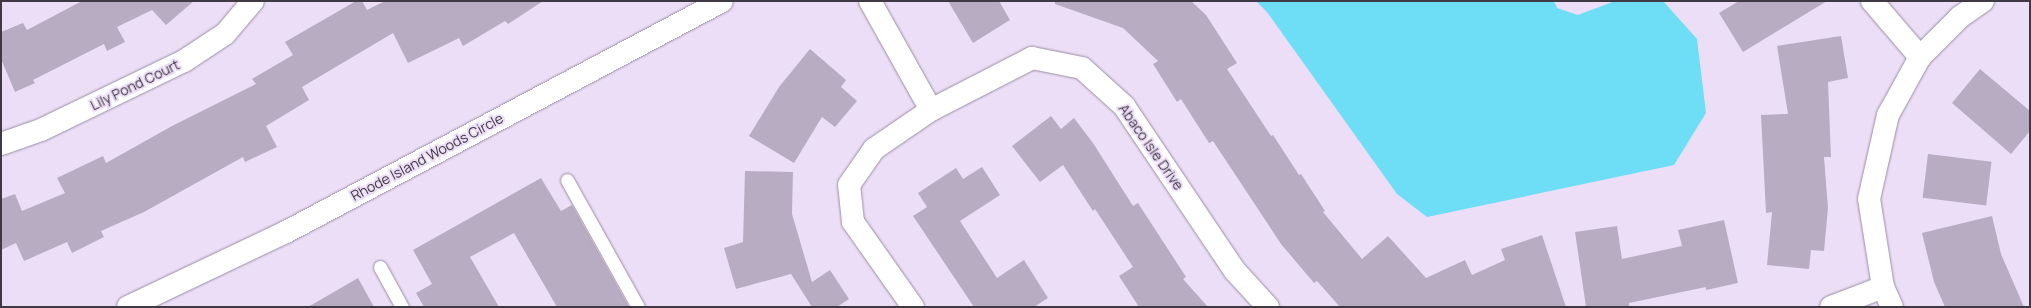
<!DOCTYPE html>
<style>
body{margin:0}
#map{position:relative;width:2031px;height:308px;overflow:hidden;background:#ecdef6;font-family:Manrope,sans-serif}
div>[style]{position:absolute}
.water>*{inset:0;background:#6eddf6}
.building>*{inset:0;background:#b8acc2;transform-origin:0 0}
.roads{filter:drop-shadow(0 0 1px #998da3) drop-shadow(0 0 1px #998da3)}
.lane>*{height:13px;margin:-6.5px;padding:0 6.5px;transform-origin:6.5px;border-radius:6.5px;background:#fff}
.street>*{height:22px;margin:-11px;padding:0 11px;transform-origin:11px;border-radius:11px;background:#fff}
.secondary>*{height:22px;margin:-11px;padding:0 11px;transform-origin:11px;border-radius:11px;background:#fff}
span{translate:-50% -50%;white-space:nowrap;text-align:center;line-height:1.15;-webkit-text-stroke:4px #ecdef6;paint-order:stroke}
.street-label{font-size:14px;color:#3f3943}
.frame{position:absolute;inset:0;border:2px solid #3f3943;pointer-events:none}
</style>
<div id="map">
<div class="water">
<div style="clip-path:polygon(1256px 1px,1554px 1px,1557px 8px,1578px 15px,1615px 1px,1663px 1px,1697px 39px,1706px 113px,1674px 165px,1427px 217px,1397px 194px,1267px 12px)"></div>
</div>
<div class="building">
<div style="clip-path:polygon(82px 1px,194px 1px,166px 25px,152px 10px,117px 27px,125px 42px,107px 51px,104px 44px,33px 80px,35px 83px,15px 92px,1px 59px,1px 32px,23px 23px,27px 30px)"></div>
<div style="clip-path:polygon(356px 1px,362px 1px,367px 10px,385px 1px,543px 1px,508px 24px,505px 21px,463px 46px,459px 38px,408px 63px,393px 33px,302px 87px,309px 100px,266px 126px,277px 147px,245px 162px,243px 157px,144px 212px,101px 231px,104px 237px,72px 253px,67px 242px,24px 261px,16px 243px,1px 250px,1px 199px,15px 194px,22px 211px,65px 193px,57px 178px,103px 156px,106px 163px,172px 126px,256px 84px,252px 79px,293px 55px,285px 42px)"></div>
<div style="clip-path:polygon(948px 1px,999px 1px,1010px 20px,973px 43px)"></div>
<div style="clip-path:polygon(1055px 1px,1191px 1px,1206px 15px,1237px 63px,1227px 69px,1271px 136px,1273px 135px,1299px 175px,1301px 174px,1325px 211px,1323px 212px,1362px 259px,1388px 236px,1426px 278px,1465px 260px,1472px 275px,1505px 260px,1501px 249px,1542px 235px,1566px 307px,1340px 307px,1317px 281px,1314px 283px,1281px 244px,1213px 141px,1209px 143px,1181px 99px,1177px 102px,1153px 64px,1158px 61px,1123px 28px,1055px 4px)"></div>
<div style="clip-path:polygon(1739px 1px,1827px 1px,1743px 52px,1719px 13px)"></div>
<div style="clip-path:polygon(1841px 36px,1848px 78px,1828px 82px,1831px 157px,1824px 157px,1828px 208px,1824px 251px,1811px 250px,1809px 269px,1767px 265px,1772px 212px,1766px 213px,1761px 115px,1788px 114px,1777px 46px)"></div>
<div style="clip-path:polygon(810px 49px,846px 80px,841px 87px,857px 101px,835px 127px,822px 117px,794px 163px,749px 136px,779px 87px)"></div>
<div style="clip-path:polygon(1980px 69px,2030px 111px,2030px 131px,2011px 154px,1952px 103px)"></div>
<div style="clip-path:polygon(1051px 116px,1061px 129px,1074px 118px,1093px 143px,1133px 206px,1138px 203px,1186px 277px,1183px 279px,1208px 307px,1139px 307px,1119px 276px,1133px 267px,1095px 209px,1093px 211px,1063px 165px,1040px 182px,1012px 146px)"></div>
<div style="left:1928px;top:154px;width:64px;height:44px;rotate:7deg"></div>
<div style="clip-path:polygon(982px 167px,1000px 195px,960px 221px,997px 278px,1024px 260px,1048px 298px,1034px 307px,974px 307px,913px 216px,927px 207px,918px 193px,956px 168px,963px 179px)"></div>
<div style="clip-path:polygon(745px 171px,793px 172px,792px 214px,812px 282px,830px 270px,849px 299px,837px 307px,812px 307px,791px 274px,736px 289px,724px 248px,743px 242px)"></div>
<div style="clip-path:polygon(541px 178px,561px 211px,572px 205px,629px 307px,557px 307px,514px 233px,470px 257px,499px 307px,424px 307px,416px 293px,432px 284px,413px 250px)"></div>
<div style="clip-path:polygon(1992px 216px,2001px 254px,2024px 307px,1945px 307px,1934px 282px,1922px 233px)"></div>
<div style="clip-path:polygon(1724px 220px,1738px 283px,1706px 290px,1706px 287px,1629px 303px,1629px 307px,1586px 307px,1575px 232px,1617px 226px,1622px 259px,1682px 246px,1678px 230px)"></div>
<div style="clip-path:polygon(358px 278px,374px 307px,308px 307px)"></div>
</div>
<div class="roads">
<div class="lane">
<div style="left:567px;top:180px;width:145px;rotate:60.8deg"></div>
<div style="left:380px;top:267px;width:46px;rotate:61.2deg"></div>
</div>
<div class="street">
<div style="left:870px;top:1px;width:125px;rotate:60.8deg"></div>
<div style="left:1872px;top:1px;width:74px;rotate:49.4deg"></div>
<div style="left:1px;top:144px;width:42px;rotate:-19.3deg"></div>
<div style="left:41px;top:130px;width:159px;rotate:-25.8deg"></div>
<div style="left:184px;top:61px;width:49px;rotate:-33.4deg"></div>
<div style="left:225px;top:34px;width:43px;rotate:-49.7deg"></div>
<div style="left:913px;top:307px;width:104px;rotate:-125.2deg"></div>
<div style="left:853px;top:222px;width:37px;rotate:-96deg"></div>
<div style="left:849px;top:185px;width:44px;rotate:-55.2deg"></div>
<div style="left:874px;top:149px;width:69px;rotate:-34.4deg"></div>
<div style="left:931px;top:110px;width:114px;rotate:-27.2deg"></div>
<div style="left:1032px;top:58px;width:51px;rotate:11.3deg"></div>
<div style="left:1082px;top:68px;width:57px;rotate:42.1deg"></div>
<div style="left:1124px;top:106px;width:199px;rotate:56.1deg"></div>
<div style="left:1235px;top:271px;width:49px;rotate:47.5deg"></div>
<div style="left:1831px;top:307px;width:56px;rotate:-21deg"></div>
<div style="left:1892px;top:307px;width:22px;rotate:-114deg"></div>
<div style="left:1883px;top:287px;width:89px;rotate:-99deg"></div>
<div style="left:1869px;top:199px;width:86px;rotate:-77.3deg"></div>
<div style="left:1888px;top:115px;width:66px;rotate:-61.1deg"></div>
<div style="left:1920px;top:57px;width:57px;rotate:-45deg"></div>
<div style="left:1960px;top:17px;width:28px;rotate:-35deg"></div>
</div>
<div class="secondary">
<div style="left:128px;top:307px;width:175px;rotate:-25.4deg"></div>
<div style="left:286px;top:232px;width:493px;rotate:-27.9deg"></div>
</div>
</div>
<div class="street-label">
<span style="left:135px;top:85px;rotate:-26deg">Lily Pond Court</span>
<span style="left:1151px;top:147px;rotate:55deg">Abaco Isle Drive</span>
<span style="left:427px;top:157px;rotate:-28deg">Rhode Island Woods Circle</span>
</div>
<div class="frame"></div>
</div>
